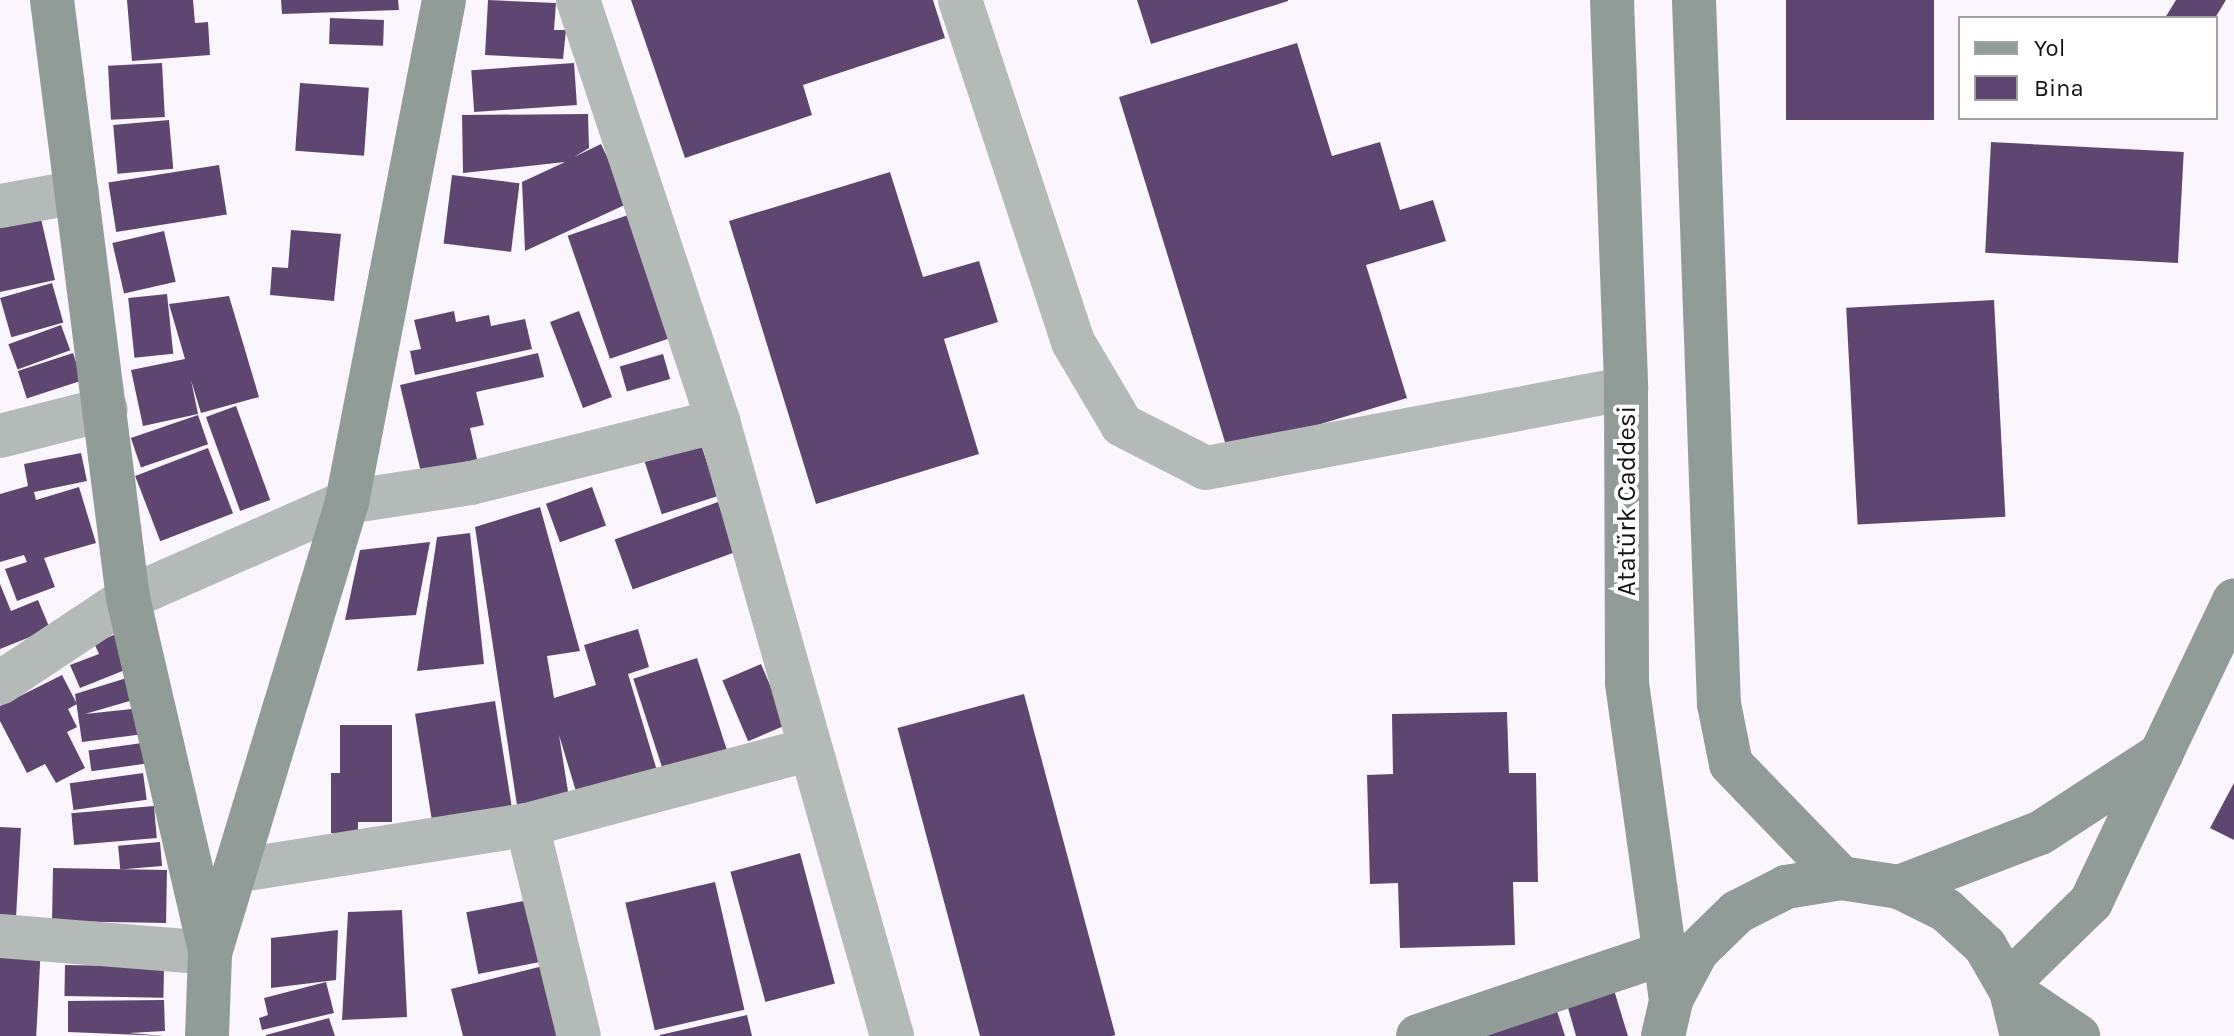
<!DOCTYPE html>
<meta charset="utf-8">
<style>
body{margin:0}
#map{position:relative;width:2234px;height:1036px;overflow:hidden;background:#fbf6fe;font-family:Karla,sans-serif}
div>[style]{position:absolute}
.building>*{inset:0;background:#5e4670;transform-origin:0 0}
.street>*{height:44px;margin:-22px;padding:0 22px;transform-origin:22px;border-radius:22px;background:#b3bab8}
.secondary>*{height:44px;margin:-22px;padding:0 22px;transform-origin:22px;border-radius:22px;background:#919b98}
span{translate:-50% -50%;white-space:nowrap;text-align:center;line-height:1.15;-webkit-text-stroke:8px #fff;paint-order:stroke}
.street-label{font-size:26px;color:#141216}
.legend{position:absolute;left:1958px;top:16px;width:260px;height:104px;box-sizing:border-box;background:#fff;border:2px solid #a1a0a2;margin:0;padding:10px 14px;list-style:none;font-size:24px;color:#141216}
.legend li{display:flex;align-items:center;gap:16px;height:40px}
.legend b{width:40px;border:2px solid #a1a0a2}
</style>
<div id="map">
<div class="building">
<div style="clip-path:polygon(127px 0,193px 0,195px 23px,208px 22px,210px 55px,132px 61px)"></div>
<div style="clip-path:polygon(281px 0,398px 0,399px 10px,282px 14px)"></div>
<div style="clip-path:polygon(488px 0,556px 3px,554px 30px,566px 30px,563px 59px,485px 55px)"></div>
<div style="clip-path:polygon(631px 0,933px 0,945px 38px,803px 85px,812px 115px,685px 158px)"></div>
<div style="clip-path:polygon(1137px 0,1288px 0,1288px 1px,1151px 44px)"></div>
<div style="left:1786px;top:0;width:148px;height:120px"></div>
<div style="clip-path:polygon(2176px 0,2226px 0,2215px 18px,2165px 18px)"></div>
<div style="left:330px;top:18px;width:54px;height:26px;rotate:2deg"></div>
<div style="clip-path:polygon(1297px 43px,1332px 156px,1380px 142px,1400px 210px,1433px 200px,1446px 241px,1366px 265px,1407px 398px,1228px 452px,1119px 97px)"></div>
<div style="left:162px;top:63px;width:54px;height:54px;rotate:87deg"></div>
<div style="left:574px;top:63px;width:42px;height:103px;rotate:86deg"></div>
<div style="left:300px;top:83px;width:69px;height:68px;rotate:4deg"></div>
<div style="clip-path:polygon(588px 114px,589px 148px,574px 157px,601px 144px,629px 203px,525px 251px,522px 182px,565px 162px,463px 173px,462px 115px)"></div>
<div style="left:169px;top:120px;width:49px;height:56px;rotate:85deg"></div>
<div style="left:1991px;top:142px;width:193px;height:111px;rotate:3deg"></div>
<div style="left:219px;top:165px;width:50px;height:112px;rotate:81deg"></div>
<div style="clip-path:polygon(890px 172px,923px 277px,979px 261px,998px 322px,944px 339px,979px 454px,816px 504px,729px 221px)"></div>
<div style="left:452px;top:175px;width:68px;height:69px;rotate:7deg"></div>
<div style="clip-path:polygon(39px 210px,55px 280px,0 292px,0 218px)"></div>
<div style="left:631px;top:214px;width:130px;height:67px;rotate:71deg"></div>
<div style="clip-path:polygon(291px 230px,341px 234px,334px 301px,270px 295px,272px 267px,288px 268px)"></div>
<div style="left:164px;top:231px;width:52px;height:53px;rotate:77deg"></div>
<div style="left:52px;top:283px;width:41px;height:54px;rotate:74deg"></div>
<div style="left:167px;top:294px;width:60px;height:39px;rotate:84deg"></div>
<div style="clip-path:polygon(229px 296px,259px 397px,201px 413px,191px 380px,198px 414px,143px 426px,131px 370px,185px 359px,169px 304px)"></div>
<div style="left:1994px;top:300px;width:217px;height:148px;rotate:87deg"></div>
<div style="clip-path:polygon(454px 311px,456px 322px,489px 315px,491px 326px,525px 319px,532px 349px,415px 375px,410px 351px,421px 349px,414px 320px)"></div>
<div style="left:579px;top:311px;width:92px;height:31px;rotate:69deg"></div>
<div style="left:61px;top:325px;width:27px;height:56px;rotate:70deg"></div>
<div style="left:73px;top:353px;width:29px;height:58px;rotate:72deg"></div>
<div style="clip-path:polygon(538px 353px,544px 377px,476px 392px,484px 425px,470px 428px,479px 468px,425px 489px,400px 385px)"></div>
<div style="left:663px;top:354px;width:26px;height:45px;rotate:74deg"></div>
<div style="left:236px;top:406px;width:100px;height:32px;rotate:70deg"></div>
<div style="left:198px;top:415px;width:31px;height:71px;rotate:71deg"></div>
<div style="left:699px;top:438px;width:61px;height:59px;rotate:72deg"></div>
<div style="left:208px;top:448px;width:70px;height:78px;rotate:69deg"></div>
<div style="clip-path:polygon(81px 453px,87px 481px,34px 492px,36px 500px,79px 487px,96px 543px,44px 558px,55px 587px,17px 601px,5px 569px,27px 562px,24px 555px,0 562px,0 494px,28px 486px,24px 464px)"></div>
<div style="left:592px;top:487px;width:41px;height:49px;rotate:70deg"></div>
<div style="left:718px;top:502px;width:53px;height:110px;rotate:70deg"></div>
<div style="clip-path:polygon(540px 507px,580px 651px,547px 656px,554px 698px,596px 685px,584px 645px,638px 629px,649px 667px,628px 674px,658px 774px,578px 798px,559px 735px,570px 804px,518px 812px,475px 527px)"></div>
<div style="clip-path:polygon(470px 533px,484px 664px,417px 671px,437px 537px)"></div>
<div style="clip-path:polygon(430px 542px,416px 615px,345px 620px,360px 550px)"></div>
<div style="clip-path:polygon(0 584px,11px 611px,38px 600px,50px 629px,0 649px)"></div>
<div style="clip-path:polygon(126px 630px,140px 664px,80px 688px,70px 665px,99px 654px,94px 643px)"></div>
<div style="left:697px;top:658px;width:103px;height:67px;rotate:72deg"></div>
<div style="left:761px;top:664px;width:66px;height:42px;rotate:67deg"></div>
<div style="clip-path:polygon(62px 675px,77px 704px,68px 709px,77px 727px,67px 732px,85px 768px,56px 783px,45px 764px,27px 773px,0 721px,0 706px)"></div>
<div style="clip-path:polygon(133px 676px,140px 698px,85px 714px,141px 708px,144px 734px,82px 742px,75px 694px)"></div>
<div style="left:1024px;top:694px;width:353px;height:131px;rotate:75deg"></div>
<div style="left:495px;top:701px;width:120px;height:81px;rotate:81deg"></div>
<div style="clip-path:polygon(1507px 712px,1509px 773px,1536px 773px,1538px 882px,1513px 882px,1515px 945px,1400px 948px,1398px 883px,1370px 884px,1367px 775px,1393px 774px,1392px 714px)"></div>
<div style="clip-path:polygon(340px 725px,392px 725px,392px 822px,358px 822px,358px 833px,331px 833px,331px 773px,340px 773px)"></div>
<div style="left:142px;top:743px;width:21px;height:54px;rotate:82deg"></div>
<div style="left:143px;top:773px;width:27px;height:74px;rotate:82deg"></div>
<div style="clip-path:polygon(2234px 783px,2234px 840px,2210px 828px)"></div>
<div style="left:154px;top:806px;width:32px;height:83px;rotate:85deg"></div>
<div style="clip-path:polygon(0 827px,21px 828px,16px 918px,0 917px)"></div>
<div style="left:160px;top:842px;width:24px;height:42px;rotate:85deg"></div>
<div style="left:800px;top:853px;width:135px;height:72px;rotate:75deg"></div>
<div style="left:53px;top:868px;width:114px;height:53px;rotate:1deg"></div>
<div style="left:715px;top:882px;width:131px;height:92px;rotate:77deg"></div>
<div style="left:534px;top:899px;width:63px;height:69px;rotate:79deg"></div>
<div style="clip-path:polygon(402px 910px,407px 1017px,342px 1020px,348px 912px)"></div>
<div style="clip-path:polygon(338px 930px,336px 980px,271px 988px,271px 938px)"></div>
<div style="left:0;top:944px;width:41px;height:92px;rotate:3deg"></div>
<div style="left:65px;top:965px;width:99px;height:31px;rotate:1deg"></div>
<div style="clip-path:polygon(547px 965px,565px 1036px,463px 1036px,451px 989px)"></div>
<div style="clip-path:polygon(326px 982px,334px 1013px,262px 1030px,259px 1018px,268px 1015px,264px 998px)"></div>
<div style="clip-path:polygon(1614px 990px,1628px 1036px,1576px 1036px,1567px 1004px)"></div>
<div style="clip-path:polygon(164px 1000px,165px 1031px,129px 1033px,165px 1036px,68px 1032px,68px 1001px)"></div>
<div style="clip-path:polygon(1557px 1011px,1565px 1036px,1479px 1036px)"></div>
<div style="clip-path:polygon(747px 1015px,752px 1036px,660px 1036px,660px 1035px)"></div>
<div style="clip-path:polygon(329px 1018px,335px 1036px,266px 1036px,266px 1035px)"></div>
</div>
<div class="street">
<div style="left:578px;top:0;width:444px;rotate:71.6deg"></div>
<div style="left:718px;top:421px;width:639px;rotate:74.2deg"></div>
<div style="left:960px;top:0;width:360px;rotate:71.7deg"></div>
<div style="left:1073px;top:342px;width:96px;rotate:59.4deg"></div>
<div style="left:1122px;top:425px;width:94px;rotate:27.1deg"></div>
<div style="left:1206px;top:468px;width:427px;rotate:-10.7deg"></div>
<div style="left:0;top:206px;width:78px;rotate:-10.3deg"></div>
<div style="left:0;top:436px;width:109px;rotate:-14.3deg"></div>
<div style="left:0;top:683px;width:154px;rotate:-33.6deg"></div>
<div style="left:128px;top:598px;width:239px;rotate:-23.7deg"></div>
<div style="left:347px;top:502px;width:125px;rotate:-8.7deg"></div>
<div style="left:471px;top:483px;width:255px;rotate:-14.1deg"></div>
<div style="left:527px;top:825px;width:217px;rotate:76.2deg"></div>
<div style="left:235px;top:871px;width:296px;rotate:-9deg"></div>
<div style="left:527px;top:825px;width:289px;rotate:-15deg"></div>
<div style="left:0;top:936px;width:211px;rotate:4.6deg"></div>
</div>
<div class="secondary">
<div style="left:52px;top:0;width:603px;rotate:82.76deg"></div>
<div style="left:128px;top:598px;width:362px;rotate:76.9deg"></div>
<div style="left:1612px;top:0;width:389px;rotate:87.9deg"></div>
<div style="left:1626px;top:389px;width:294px;rotate:89.8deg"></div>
<div style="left:1627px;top:683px;width:320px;rotate:82.1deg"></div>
<div style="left:1694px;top:0;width:704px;rotate:87.97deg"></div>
<div style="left:1719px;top:704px;width:61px;rotate:78.7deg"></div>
<div style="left:1731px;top:764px;width:158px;rotate:46deg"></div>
<div style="left:2161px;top:754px;width:170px;rotate:-64.5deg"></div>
<div style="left:1899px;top:887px;width:151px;rotate:-21deg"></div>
<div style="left:2040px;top:833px;width:145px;rotate:-33.1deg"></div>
<div style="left:2161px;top:754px;width:164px;rotate:115.3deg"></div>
<div style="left:2091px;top:902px;width:117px;rotate:135.7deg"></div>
<div style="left:2011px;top:991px;width:81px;rotate:33.9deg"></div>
<div style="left:207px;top:1036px;width:83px;rotate:-87.9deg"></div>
<div style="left:210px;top:953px;width:471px;rotate:-73.1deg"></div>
<div style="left:347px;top:502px;width:511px;rotate:-79.06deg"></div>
<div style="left:1418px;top:1036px;width:261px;rotate:-18.6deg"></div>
<div style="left:1663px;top:1036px;width:37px;rotate:-77deg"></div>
<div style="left:1671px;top:1000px;width:55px;rotate:-62deg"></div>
<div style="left:1697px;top:951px;width:56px;rotate:-44.3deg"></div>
<div style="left:1737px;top:912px;width:55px;rotate:-27deg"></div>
<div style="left:1786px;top:887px;width:56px;rotate:-9.3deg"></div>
<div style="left:1841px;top:878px;width:59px;rotate:8.8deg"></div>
<div style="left:1899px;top:887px;width:52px;rotate:26.1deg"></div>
<div style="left:1946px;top:910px;width:53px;rotate:42.7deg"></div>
<div style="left:1985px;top:946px;width:52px;rotate:60deg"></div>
<div style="left:2011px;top:991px;width:46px;rotate:76.3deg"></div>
</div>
<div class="street-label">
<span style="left:1627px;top:501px;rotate:-90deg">Atatürk Caddesi</span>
</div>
<ul class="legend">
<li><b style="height:10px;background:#919b98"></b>Yol</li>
<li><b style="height:22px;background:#5e4670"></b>Bina</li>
</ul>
</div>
